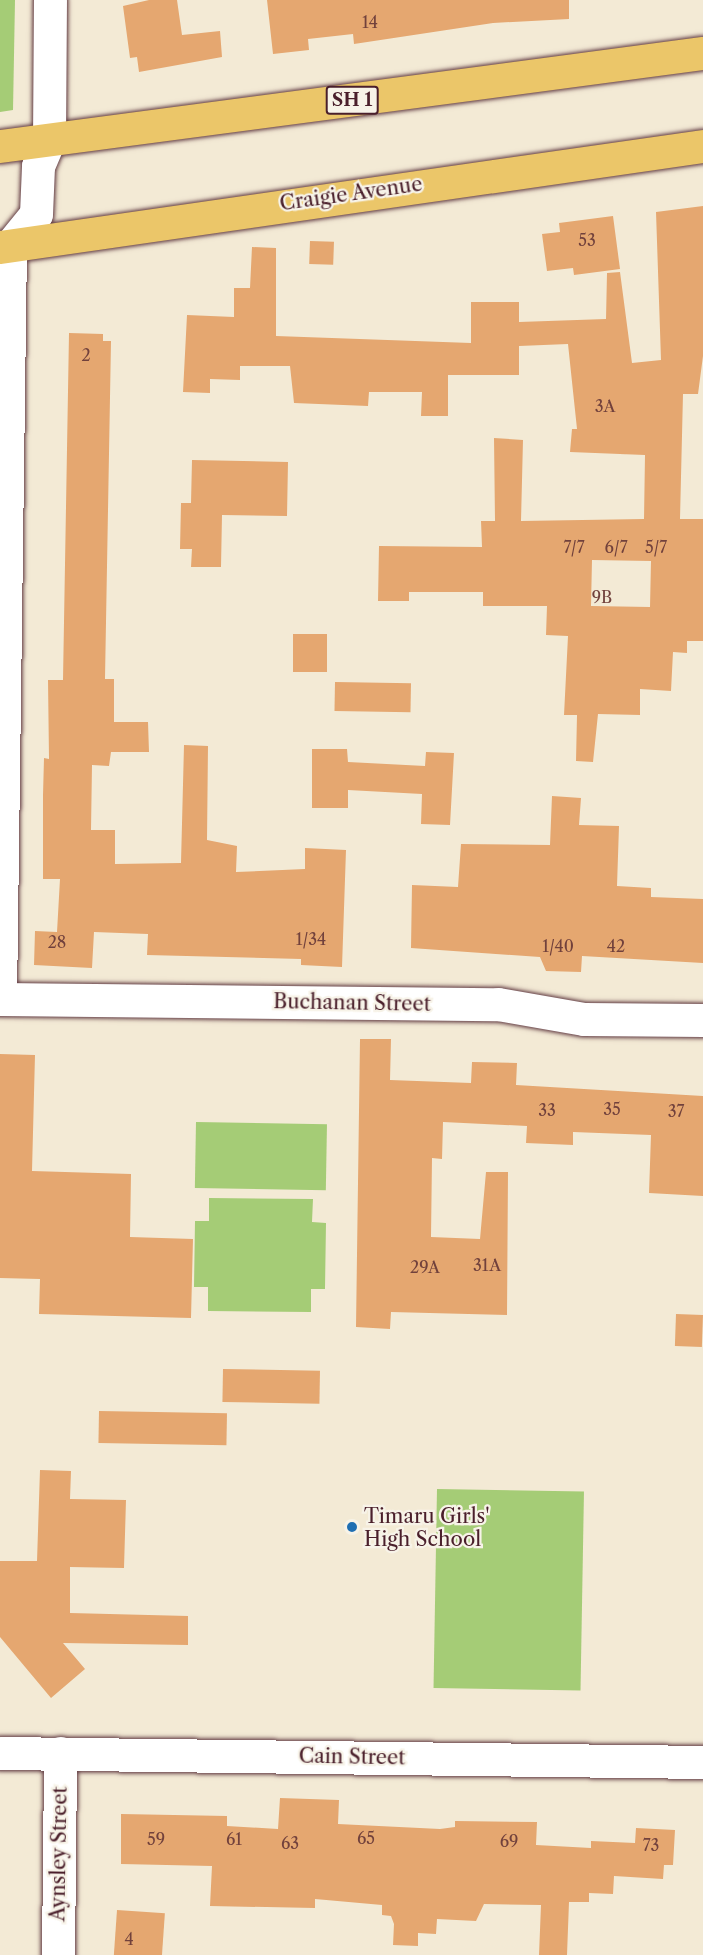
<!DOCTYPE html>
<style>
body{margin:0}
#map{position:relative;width:703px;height:1955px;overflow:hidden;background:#f3ead5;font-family:"Libre Caslon Text",serif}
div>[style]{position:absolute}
.green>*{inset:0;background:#a5cc76;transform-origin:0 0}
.building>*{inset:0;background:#e5a770;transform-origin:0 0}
.roads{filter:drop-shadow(0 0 2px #633d44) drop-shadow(0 0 2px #633d44)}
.street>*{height:33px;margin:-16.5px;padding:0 16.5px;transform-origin:16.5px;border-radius:16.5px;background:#fff}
.highway>*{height:33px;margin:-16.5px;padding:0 16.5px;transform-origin:16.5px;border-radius:16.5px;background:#ebc669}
.dots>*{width:16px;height:16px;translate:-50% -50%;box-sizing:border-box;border:3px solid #f7f3e8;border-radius:50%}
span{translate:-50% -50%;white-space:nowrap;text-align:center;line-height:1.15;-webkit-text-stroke:4.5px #f7f3e8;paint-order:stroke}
.number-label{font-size:16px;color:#71413c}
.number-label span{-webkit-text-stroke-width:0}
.shield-label span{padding:2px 4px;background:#f7f3e8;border:2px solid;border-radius:4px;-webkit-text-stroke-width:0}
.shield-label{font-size:18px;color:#4a1f2b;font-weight:700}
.street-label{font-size:20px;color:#4a1f2b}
.poi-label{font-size:20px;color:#4a1f2b}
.left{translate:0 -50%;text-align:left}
</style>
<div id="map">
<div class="green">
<div style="clip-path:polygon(0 0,15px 0,13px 110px,0 112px)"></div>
<div style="left:196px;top:1122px;width:131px;height:66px;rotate:1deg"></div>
<div style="clip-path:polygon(209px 1198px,313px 1199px,312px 1222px,326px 1223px,325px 1289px,311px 1289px,311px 1312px,208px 1311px,208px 1287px,194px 1287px,195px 1221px,209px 1221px)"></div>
<div style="left:437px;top:1489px;width:147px;height:199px;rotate:1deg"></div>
</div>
<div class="building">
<div style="clip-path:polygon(149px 0,177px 0,182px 35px,220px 31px,222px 57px,139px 72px,137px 57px,130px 58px,123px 6px)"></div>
<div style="clip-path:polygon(267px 0,569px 0,569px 19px,493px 23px,354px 44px,353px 34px,308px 39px,309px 50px,273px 54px)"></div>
<div style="clip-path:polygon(evenodd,703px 206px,703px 356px,698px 394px,683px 394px,680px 519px,703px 519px,703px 641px,687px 641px,687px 653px,673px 652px,671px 691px,640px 689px,640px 715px,598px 714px,593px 762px,576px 761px,577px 715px,564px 715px,568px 636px,546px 635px,547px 606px,483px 606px,483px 592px,409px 592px,409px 601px,378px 601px,379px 546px,482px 547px,481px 521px,495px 521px,494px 438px,523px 440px,521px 521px,644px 519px,645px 455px,570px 452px,572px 429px,577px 429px,568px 344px,519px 346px,519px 375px,448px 375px,448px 416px,421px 416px,422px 392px,369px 392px,368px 406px,294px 403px,290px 366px,240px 366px,240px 380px,210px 379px,210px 393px,183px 392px,187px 315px,234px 317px,234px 288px,250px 288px,252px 247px,276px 248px,276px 336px,471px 343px,471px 302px,519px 302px,519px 322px,606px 319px,607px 273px,620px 272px,632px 363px,661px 360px,656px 212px,703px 206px,592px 560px,651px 561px,650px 607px,591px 606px,592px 560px)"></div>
<div style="clip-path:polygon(613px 216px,620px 269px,574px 275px,573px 268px,547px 271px,542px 234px,560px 232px,559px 223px)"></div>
<div style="left:310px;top:241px;width:24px;height:23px;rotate:2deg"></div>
<div style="clip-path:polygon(69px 333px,103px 334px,103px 341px,111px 341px,105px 679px,114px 679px,114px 722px,148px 722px,149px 752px,111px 752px,109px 766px,92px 765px,91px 830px,115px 830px,115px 864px,181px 863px,184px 745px,208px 746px,207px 840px,237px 846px,236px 872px,305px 869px,305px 848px,346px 850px,342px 967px,301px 965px,301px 959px,147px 955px,148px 934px,94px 932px,92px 968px,34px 965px,35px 931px,57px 932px,60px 879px,43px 879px,43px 795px,44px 758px,49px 759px,48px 680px,63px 680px)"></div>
<div style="clip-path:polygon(192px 460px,288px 462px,287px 516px,222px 515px,221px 567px,191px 567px,192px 549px,180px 549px,181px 503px,191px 503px)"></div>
<div style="left:293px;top:634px;width:34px;height:38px"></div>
<div style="left:335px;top:682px;width:76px;height:29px;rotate:1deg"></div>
<div style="clip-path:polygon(312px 749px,347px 749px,348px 762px,425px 766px,426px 752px,454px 753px,450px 825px,421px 824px,422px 794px,348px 790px,348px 808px,312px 808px)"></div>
<div style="clip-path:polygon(552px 796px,581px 798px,579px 825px,619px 826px,617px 886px,651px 888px,651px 897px,703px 899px,703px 963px,582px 956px,581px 972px,546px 971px,540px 957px,411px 948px,412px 885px,458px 887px,461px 844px,550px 845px)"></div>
<div style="clip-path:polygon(360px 1039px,391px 1039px,390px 1080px,471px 1083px,472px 1062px,517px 1063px,516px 1085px,703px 1096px,703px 1196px,649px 1193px,651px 1135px,573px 1132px,573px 1145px,526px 1143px,527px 1126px,443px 1122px,442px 1159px,432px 1158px,431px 1237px,480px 1239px,486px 1172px,508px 1172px,507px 1315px,391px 1312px,390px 1329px,356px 1327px)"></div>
<div style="clip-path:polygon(0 1054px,35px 1055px,32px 1171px,131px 1174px,130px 1237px,193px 1239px,191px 1318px,39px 1314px,40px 1279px,0 1278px)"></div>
<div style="left:676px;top:1314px;width:27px;height:32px;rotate:2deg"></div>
<div style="left:223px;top:1369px;width:97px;height:33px;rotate:1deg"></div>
<div style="left:99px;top:1411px;width:128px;height:32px;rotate:1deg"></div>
<div style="clip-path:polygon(40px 1470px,71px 1471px,70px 1499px,126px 1500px,124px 1568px,70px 1567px,70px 1613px,188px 1616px,188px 1645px,63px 1643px,85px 1669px,51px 1698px,0 1637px,0 1561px,37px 1561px)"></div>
<div style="clip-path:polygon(280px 1798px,339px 1800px,338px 1824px,440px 1829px,455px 1827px,455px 1821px,537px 1822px,536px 1845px,591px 1848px,591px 1841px,635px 1843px,636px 1828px,675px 1830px,673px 1865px,664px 1865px,663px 1879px,614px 1876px,613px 1894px,589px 1893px,589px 1902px,569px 1902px,567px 1955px,539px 1955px,541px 1905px,484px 1904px,476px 1921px,437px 1919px,436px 1934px,418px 1933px,418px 1946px,393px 1945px,394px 1924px,391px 1916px,382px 1915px,382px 1905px,315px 1899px,315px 1908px,210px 1906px,212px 1866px,121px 1864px,121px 1814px,227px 1816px,227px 1826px,278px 1829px)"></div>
<div style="left:117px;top:1910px;width:48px;height:45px;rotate:4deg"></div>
</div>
<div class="roads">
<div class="street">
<div style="left:0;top:999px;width:753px;rotate:-89.24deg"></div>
<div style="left:10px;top:246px;width:41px;rotate:-50.9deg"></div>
<div style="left:36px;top:214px;width:48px;rotate:-87.6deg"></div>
<div style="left:38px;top:166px;width:28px;rotate:-67deg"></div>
<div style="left:49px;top:140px;width:140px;rotate:-89.6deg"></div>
<div style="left:0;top:999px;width:498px;rotate:0.6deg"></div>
<div style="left:498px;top:1004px;width:87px;rotate:9.9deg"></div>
<div style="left:584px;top:1019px;width:119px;rotate:0.5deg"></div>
<div style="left:0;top:1753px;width:703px;rotate:0.73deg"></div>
<div style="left:58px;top:1955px;width:202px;rotate:-89.4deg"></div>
</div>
<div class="highway">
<div style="left:0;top:146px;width:709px;rotate:-7.54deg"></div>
<div style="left:0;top:247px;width:710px;rotate:-8.18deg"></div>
</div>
</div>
<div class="dots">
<div style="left:352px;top:1527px;background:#1f6fb2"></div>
</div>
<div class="number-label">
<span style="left:370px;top:22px">14</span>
<span style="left:587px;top:240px">53</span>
<span style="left:86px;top:355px">2</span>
<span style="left:605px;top:406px">3A</span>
<span style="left:574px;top:547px">7/7</span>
<span style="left:616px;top:547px">6/7</span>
<span style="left:656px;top:547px">5/7</span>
<span style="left:602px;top:597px">9B</span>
<span style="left:311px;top:939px">1/34</span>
<span style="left:57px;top:942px">28</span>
<span style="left:558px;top:946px">1/40</span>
<span style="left:616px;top:946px">42</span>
<span style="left:612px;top:1109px">35</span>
<span style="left:547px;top:1110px">33</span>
<span style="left:676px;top:1111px">37</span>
<span style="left:487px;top:1265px">31A</span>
<span style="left:425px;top:1267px">29A</span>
<span style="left:366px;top:1838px">65</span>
<span style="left:156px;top:1839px">59</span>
<span style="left:234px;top:1839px">61</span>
<span style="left:509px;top:1841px">69</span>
<span style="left:290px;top:1843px">63</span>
<span style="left:651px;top:1845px">73</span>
<span style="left:129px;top:1939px">4</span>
</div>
<div class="shield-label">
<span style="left:352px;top:100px">SH 1</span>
</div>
<div class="street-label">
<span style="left:351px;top:194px;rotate:-8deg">Craigie Avenue</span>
<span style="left:352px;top:1003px;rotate:1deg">Buchanan Street</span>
<span style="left:352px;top:1757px;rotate:1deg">Cain Street</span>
<span style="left:59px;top:1854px;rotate:-89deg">Aynsley Street</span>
</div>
<div class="poi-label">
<span class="left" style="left:364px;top:1528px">Timaru Girls'<br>High School</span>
</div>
</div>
